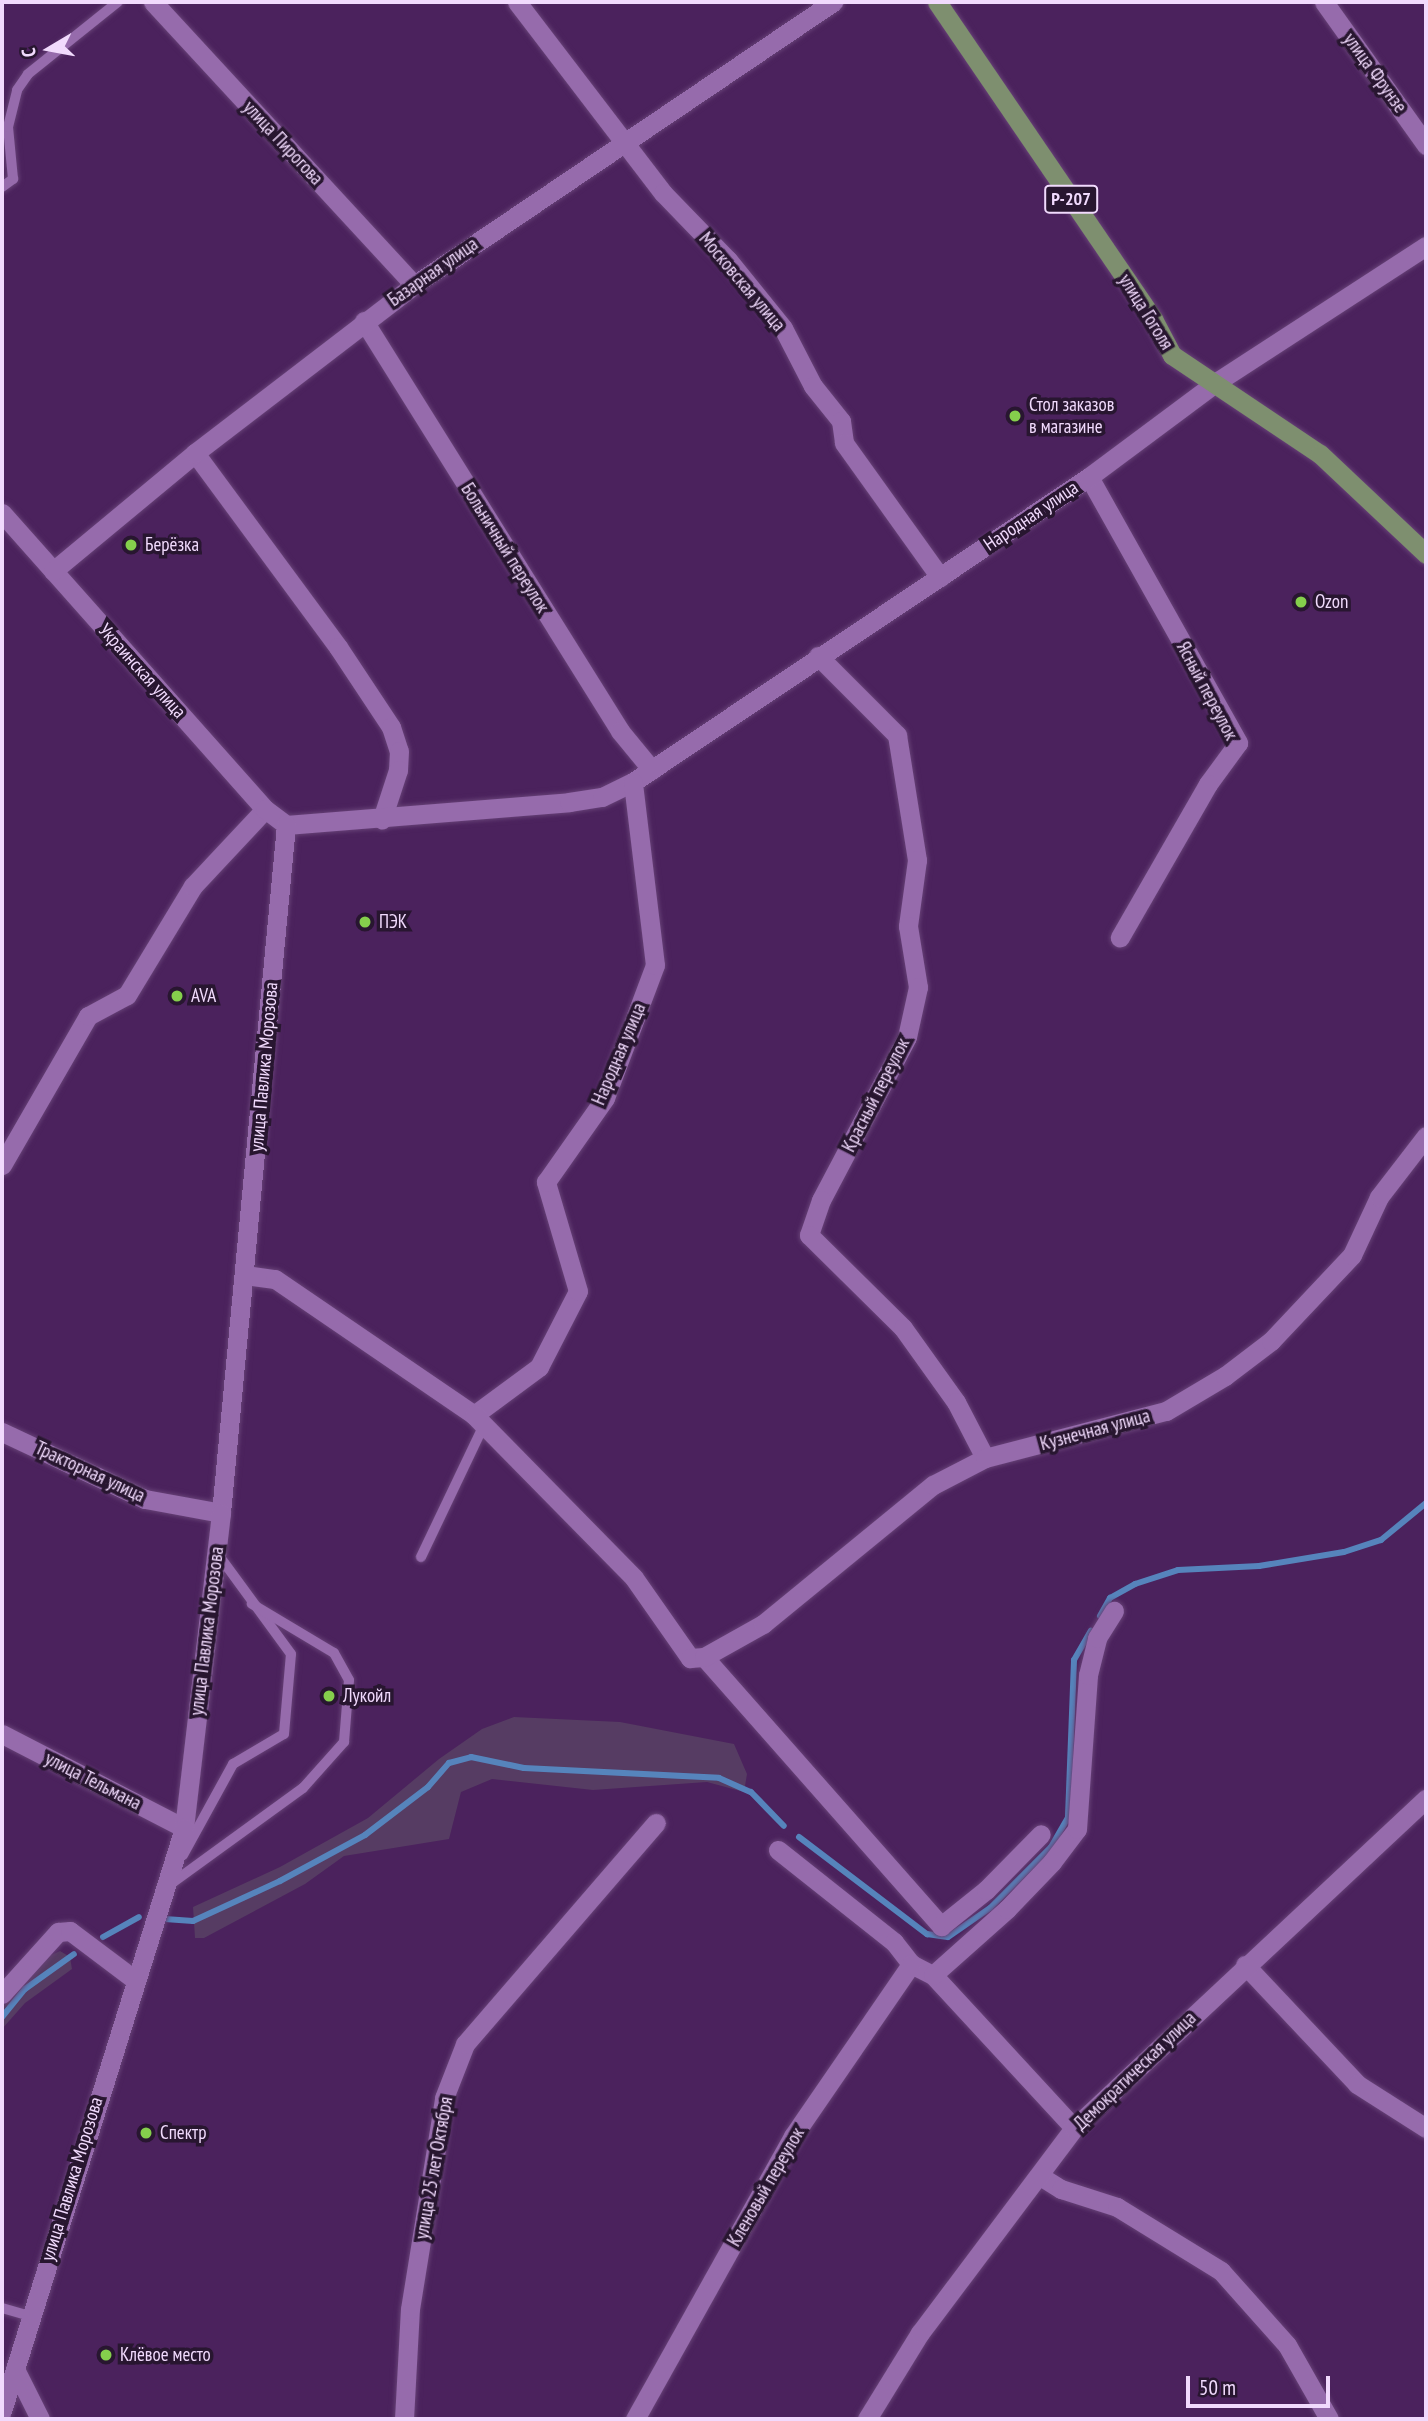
<!DOCTYPE html>
<meta charset="utf-8">
<style>
body{margin:0}
#map{position:relative;width:1428px;height:2421px;overflow:hidden;background:#4b225d;font-family:"PT Sans Narrow",sans-serif}
div>[style]{position:absolute}
.green>*{inset:0;background:#563c63}
.stream>*{height:6px;margin:-3px;padding:0 3px;transform-origin:3px;border-radius:3px;background:#5684bc}
.roads{filter:drop-shadow(0 0 2px #664176) drop-shadow(0 0 2px #664176)}
.service>*{height:10px;margin:-5px;padding:0 5px;transform-origin:5px;border-radius:5px;background:#966bac}
.minor>*{height:19px;margin:-9.5px;padding:0 9.5px;transform-origin:9.5px;border-radius:9.5px;background:#966bac}
.tertiary>*{height:19px;margin:-9.5px;padding:0 9.5px;transform-origin:9.5px;border-radius:9.5px;background:#966bac}
.primary>*{height:19px;margin:-9.5px;padding:0 9.5px;transform-origin:9.5px;border-radius:9.5px;background:#7e8f6f}
.dots>*{width:19px;height:19px;translate:-50% -50%;box-sizing:border-box;border:4px solid #281630;border-radius:50%}
span{translate:-50% -50%;white-space:nowrap;text-align:center;line-height:1.15;-webkit-text-stroke:7px #281630;paint-order:stroke}
.shield-label span{padding:2px 5px;background:#281630;border:2px solid;border-radius:5px;-webkit-text-stroke-width:0}
.shield-label{font-size:18px;color:#f1dafd;font-weight:700}
.street-label{font-size:19px;color:#f1dafd}
.poi-label{font-size:19px;color:#f1dafd}
.left{translate:0 -50%;text-align:left}
.frame{position:absolute;inset:0;border:4px solid #f1dafd;pointer-events:none}
.north{position:absolute;left:14px;top:14px;width:70px;height:70px;-webkit-text-stroke:5px #281630;paint-order:stroke;rotate:260deg;font-size:19px;font-weight:700;line-height:28px;text-align:center;color:#f1dafd}
.north::after{content:'';display:block;margin:auto;width:24px;height:32px;background:#f1dafd;clip-path:polygon(50% 0,100% 100%,50% 72%,0 100%)}
.scale{position:absolute;left:1186px;top:2376px;width:144px;height:32px;box-sizing:border-box;border:4px solid #f1dafd;border-top:0;padding-left:9px;font-size:21px;line-height:24px;white-space:nowrap;color:#f1dafd;-webkit-text-stroke:5px #281630;paint-order:stroke}
</style>
<div id="map">
<div class="green">
<div style="clip-path:polygon(514px 1717px,620px 1722px,734px 1744px,747px 1774px,744px 1792px,707px 1782px,593px 1790px,492px 1779px,461px 1792px,449px 1839px,344px 1856px,305px 1884px,204px 1938px,195px 1938px,193px 1907px,280px 1867px,368px 1818px,439px 1759px,482px 1729px)"></div>
<div style="clip-path:polygon(60px 1951px,70px 1957px,72px 1969px,25px 2003px,2px 2029px,2px 2002px,45px 1958px)"></div>
</div>
<div class="stream">
<div style="left:1100px;top:1616px;width:21px;rotate:-61deg"></div>
<div style="left:1110px;top:1598px;width:29px;rotate:-29deg"></div>
<div style="left:1135px;top:1584px;width:45px;rotate:-18deg"></div>
<div style="left:1178px;top:1570px;width:81px;rotate:-2.8deg"></div>
<div style="left:1259px;top:1566px;width:86px;rotate:-9.4deg"></div>
<div style="left:1344px;top:1552px;width:39px;rotate:-18deg"></div>
<div style="left:1381px;top:1540px;width:58px;rotate:-39.4deg"></div>
<div style="left:799px;top:1837px;width:161px;rotate:37.2deg"></div>
<div style="left:927px;top:1934px;width:21px;rotate:8deg"></div>
<div style="left:948px;top:1937px;width:51px;rotate:-34.6deg"></div>
<div style="left:990px;top:1908px;width:86px;rotate:-45deg"></div>
<div style="left:1051px;top:1847px;width:34px;rotate:-60deg"></div>
<div style="left:1068px;top:1817px;width:157px;rotate:-87.8deg"></div>
<div style="left:1074px;top:1660px;width:34px;rotate:-60deg"></div>
<div style="left:165px;top:1919px;width:28px;rotate:4deg"></div>
<div style="left:193px;top:1921px;width:96px;rotate:-24.7deg"></div>
<div style="left:280px;top:1881px;width:97px;rotate:-28.4deg"></div>
<div style="left:365px;top:1835px;width:79px;rotate:-37.3deg"></div>
<div style="left:428px;top:1787px;width:32px;rotate:-49deg"></div>
<div style="left:449px;top:1763px;width:23px;rotate:-15deg"></div>
<div style="left:471px;top:1757px;width:54px;rotate:11.7deg"></div>
<div style="left:524px;top:1768px;width:195px;rotate:2.9deg"></div>
<div style="left:719px;top:1778px;width:35px;rotate:24deg"></div>
<div style="left:751px;top:1792px;width:47px;rotate:45.9deg"></div>
<div style="left:103px;top:1937px;width:41px;rotate:-29.1deg"></div>
<div style="left:2px;top:2017px;width:36px;rotate:-51deg"></div>
<div style="left:25px;top:1989px;width:60px;rotate:-35.5deg"></div>
</div>
<div class="roads">
<div class="service">
<div style="left:2px;top:187px;width:14px;rotate:-36deg"></div>
<div style="left:13px;top:179px;width:52px;rotate:-95.5deg"></div>
<div style="left:8px;top:127px;width:38px;rotate:-76deg"></div>
<div style="left:17px;top:90px;width:19px;rotate:-55deg"></div>
<div style="left:28px;top:74px;width:115px;rotate:-38.7deg"></div>
<div style="left:421px;top:1557px;width:146px;rotate:-64.5deg"></div>
<div style="left:183px;top:1855px;width:104px;rotate:-61.2deg"></div>
<div style="left:233px;top:1764px;width:59px;rotate:-30.5deg"></div>
<div style="left:284px;top:1734px;width:80px;rotate:-85deg"></div>
<div style="left:291px;top:1654px;width:125px;rotate:-126.2deg"></div>
<div style="left:168px;top:1886px;width:167px;rotate:-36deg"></div>
<div style="left:303px;top:1788px;width:62px;rotate:-48.3deg"></div>
<div style="left:344px;top:1742px;width:62px;rotate:-85.4deg"></div>
<div style="left:349px;top:1680px;width:31px;rotate:-119deg"></div>
<div style="left:334px;top:1653px;width:96px;rotate:-149.1deg"></div>
<div style="left:2px;top:2308px;width:29px;rotate:16deg"></div>
</div>
<div class="minor">
<div style="left:153px;top:2px;width:385px;rotate:47.3deg"></div>
<div style="left:517px;top:2px;width:240px;rotate:52.6deg"></div>
<div style="left:663px;top:193px;width:93px;rotate:45.9deg"></div>
<div style="left:728px;top:260px;width:87px;rotate:51deg"></div>
<div style="left:783px;top:328px;width:65px;rotate:62.7deg"></div>
<div style="left:813px;top:386px;width:45px;rotate:51.3deg"></div>
<div style="left:841px;top:421px;width:22px;rotate:82deg"></div>
<div style="left:844px;top:443px;width:165px;rotate:54.4deg"></div>
<div style="left:1324px;top:2px;width:176px;rotate:54.5deg"></div>
<div style="left:364px;top:321px;width:483px;rotate:58deg"></div>
<div style="left:620px;top:731px;width:50px;rotate:50.6deg"></div>
<div style="left:195px;top:453px;width:241px;rotate:53.6deg"></div>
<div style="left:338px;top:647px;width:96px;rotate:56.5deg"></div>
<div style="left:391px;top:727px;width:25px;rotate:72deg"></div>
<div style="left:399px;top:751px;width:19px;rotate:93deg"></div>
<div style="left:398px;top:770px;width:52px;rotate:108.1deg"></div>
<div style="left:1089px;top:477px;width:305px;rotate:60.7deg"></div>
<div style="left:1238px;top:743px;width:51px;rotate:126.2deg"></div>
<div style="left:1208px;top:784px;width:177px;rotate:119.9deg"></div>
<div style="left:818px;top:656px;width:112px;rotate:45deg"></div>
<div style="left:897px;top:735px;width:127px;rotate:80.9deg"></div>
<div style="left:917px;top:860px;width:67px;rotate:97.8deg"></div>
<div style="left:908px;top:926px;width:62px;rotate:80.7deg"></div>
<div style="left:918px;top:987px;width:51px;rotate:102.4deg"></div>
<div style="left:907px;top:1037px;width:184px;rotate:117.8deg"></div>
<div style="left:821px;top:1200px;width:37px;rotate:109deg"></div>
<div style="left:809px;top:1235px;width:132px;rotate:44.7deg"></div>
<div style="left:903px;top:1328px;width:91px;rotate:54.4deg"></div>
<div style="left:956px;top:1402px;width:63px;rotate:62.6deg"></div>
<div style="left:286px;top:825px;width:284px;rotate:-4.6deg"></div>
<div style="left:569px;top:802px;width:33px;rotate:-9deg"></div>
<div style="left:602px;top:797px;width:34px;rotate:-26deg"></div>
<div style="left:633px;top:782px;width:549px;rotate:-33.78deg"></div>
<div style="left:1089px;top:477px;width:161px;rotate:-36.7deg"></div>
<div style="left:2px;top:1165px;width:172px;rotate:-60deg"></div>
<div style="left:88px;top:1016px;width:44px;rotate:-28.3deg"></div>
<div style="left:127px;top:995px;width:127px;rotate:-58.8deg"></div>
<div style="left:193px;top:886px;width:105px;rotate:-46.9deg"></div>
<div style="left:245px;top:1275px;width:30px;rotate:8deg"></div>
<div style="left:275px;top:1279px;width:241px;rotate:34.3deg"></div>
<div style="left:474px;top:1415px;width:81px;rotate:-36.4deg"></div>
<div style="left:539px;top:1367px;width:85px;rotate:-62.8deg"></div>
<div style="left:578px;top:1291px;width:114px;rotate:-106.4deg"></div>
<div style="left:546px;top:1182px;width:103px;rotate:-54.9deg"></div>
<div style="left:605px;top:1098px;width:142px;rotate:-69.4deg"></div>
<div style="left:655px;top:965px;width:184px;rotate:-96.9deg"></div>
<div style="left:474px;top:1415px;width:228px;rotate:45.5deg"></div>
<div style="left:634px;top:1578px;width:98px;rotate:55deg"></div>
<div style="left:690px;top:1658px;width:14px;rotate:-4deg"></div>
<div style="left:704px;top:1657px;width:359px;rotate:48.6deg"></div>
<div style="left:941px;top:1926px;width:58px;rotate:-38.7deg"></div>
<div style="left:986px;top:1890px;width:78px;rotate:-45.5deg"></div>
<div style="left:2px;top:1432px;width:158px;rotate:25.1deg"></div>
<div style="left:145px;top:1499px;width:77px;rotate:10.4deg"></div>
<div style="left:704px;top:1657px;width:68px;rotate:-29.2deg"></div>
<div style="left:763px;top:1624px;width:220px;rotate:-39.3deg"></div>
<div style="left:933px;top:1485px;width:59px;rotate:-27.4deg"></div>
<div style="left:985px;top:1458px;width:187px;rotate:-14.6deg"></div>
<div style="left:1166px;top:1411px;width:69px;rotate:-30.7deg"></div>
<div style="left:1225px;top:1376px;width:58px;rotate:-37.3deg"></div>
<div style="left:1271px;top:1341px;width:118px;rotate:-46.7deg"></div>
<div style="left:1352px;top:1255px;width:64px;rotate:-65deg"></div>
<div style="left:1379px;top:1197px;width:77px;rotate:-52.4deg"></div>
<div style="left:2px;top:1734px;width:205px;rotate:27.3deg"></div>
<div style="left:778px;top:1850px;width:148px;rotate:38.4deg"></div>
<div style="left:894px;top:1942px;width:28px;rotate:52deg"></div>
<div style="left:911px;top:1964px;width:25px;rotate:27deg"></div>
<div style="left:933px;top:1975px;width:208px;rotate:47.3deg"></div>
<div style="left:1245px;top:1965px;width:163px;rotate:46.7deg"></div>
<div style="left:1357px;top:2084px;width:82px;rotate:32.5deg"></div>
<div style="left:933px;top:1975px;width:99px;rotate:-41.7deg"></div>
<div style="left:1007px;top:1909px;width:65px;rotate:-46.2deg"></div>
<div style="left:1052px;top:1862px;width:41px;rotate:-52.9deg"></div>
<div style="left:1077px;top:1829px;width:154px;rotate:-85.9deg"></div>
<div style="left:1088px;top:1675px;width:38px;rotate:-76deg"></div>
<div style="left:1097px;top:1638px;width:32px;rotate:-58deg"></div>
<div style="left:2px;top:1994px;width:84px;rotate:-47.9deg"></div>
<div style="left:58px;top:1932px;width:12px;rotate:-5deg"></div>
<div style="left:70px;top:1931px;width:80px;rotate:36.9deg"></div>
<div style="left:1040px;top:2176px;width:25px;rotate:32deg"></div>
<div style="left:1061px;top:2189px;width:59px;rotate:17.8deg"></div>
<div style="left:1117px;top:2207px;width:122px;rotate:31.6deg"></div>
<div style="left:1221px;top:2271px;width:99px;rotate:48.3deg"></div>
<div style="left:1287px;top:2345px;width:85px;rotate:60.4deg"></div>
<div style="left:15px;top:2369px;width:56px;rotate:63.4deg"></div>
<div style="left:404px;top:2419px;width:110px;rotate:-86.9deg"></div>
<div style="left:410px;top:2309px;width:214px;rotate:-80.8deg"></div>
<div style="left:444px;top:2098px;width:58px;rotate:-68.7deg"></div>
<div style="left:465px;top:2044px;width:292px;rotate:-49.2deg"></div>
<div style="left:635px;top:2419px;width:324px;rotate:-60.8deg"></div>
<div style="left:793px;top:2136px;width:209px;rotate:-55.5deg"></div>
<div style="left:867px;top:2419px;width:101px;rotate:-58.4deg"></div>
<div style="left:920px;top:2333px;width:256px;rotate:-53.1deg"></div>
<div style="left:1074px;top:2128px;width:482px;rotate:-43.1deg"></div>
</div>
<div class="tertiary">
<div style="left:1218px;top:381px;width:248px;rotate:-33deg"></div>
<div style="left:2px;top:513px;width:396px;rotate:48.4deg"></div>
<div style="left:265px;top:809px;width:26px;rotate:37deg"></div>
<div style="left:286px;top:825px;width:691px;rotate:95.4deg"></div>
<div style="left:221px;top:1513px;width:317px;rotate:96.7deg"></div>
<div style="left:184px;top:1828px;width:611px;rotate:107.34deg"></div>
<div style="left:53px;top:571px;width:185px;rotate:-39.7deg"></div>
<div style="left:195px;top:453px;width:276px;rotate:-37.5deg"></div>
<div style="left:414px;top:285px;width:506px;rotate:-34.04deg"></div>
</div>
<div class="primary">
<div style="left:937px;top:2px;width:384px;rotate:55.7deg"></div>
<div style="left:1153px;top:319px;width:41px;rotate:62.2deg"></div>
<div style="left:1172px;top:355px;width:178px;rotate:33.8deg"></div>
<div style="left:1320px;top:454px;width:146px;rotate:43.3deg"></div>
</div>
</div>
<div class="dots">
<div style="left:1015px;top:416px;background:#85cf4c"></div>
<div style="left:131px;top:545px;background:#85cf4c"></div>
<div style="left:1301px;top:602px;background:#85cf4c"></div>
<div style="left:365px;top:922px;background:#85cf4c"></div>
<div style="left:177px;top:996px;background:#85cf4c"></div>
<div style="left:329px;top:1696px;background:#85cf4c"></div>
<div style="left:146px;top:2133px;background:#85cf4c"></div>
<div style="left:106px;top:2355px;background:#85cf4c"></div>
</div>
<div class="shield-label">
<span style="left:1071px;top:199px">Р-207</span>
</div>
<div class="street-label">
<span style="left:1375px;top:73px;rotate:54deg">улица Фрунзе</span>
<span style="left:283px;top:143px;rotate:47deg">улица Пирогова</span>
<span style="left:433px;top:272px;rotate:-35deg">Базарная улица</span>
<span style="left:742px;top:282px;rotate:50deg">Московская улица</span>
<span style="left:1146px;top:312px;rotate:58deg">улица Гоголя</span>
<span style="left:1031px;top:516px;rotate:-34deg">Народная улица</span>
<span style="left:505px;top:548px;rotate:58deg">Больничный переулок</span>
<span style="left:142px;top:671px;rotate:48deg">Украинская улица</span>
<span style="left:1207px;top:691px;rotate:62deg">Ясный переулок</span>
<span style="left:619px;top:1054px;rotate:-67deg">Народная улица</span>
<span style="left:264px;top:1067px;rotate:-85deg">улица Павлика Морозова</span>
<span style="left:876px;top:1095px;rotate:-63deg">Красный переулок</span>
<span style="left:1095px;top:1430px;rotate:-15deg">Кузнечная улица</span>
<span style="left:90px;top:1472px;rotate:25deg">Тракторная улица</span>
<span style="left:207px;top:1631px;rotate:-83deg">улица Павлика Морозова</span>
<span style="left:93px;top:1781px;rotate:27deg">улица Тельмана</span>
<span style="left:1135px;top:2071px;rotate:-44deg">Демократическая улица</span>
<span style="left:434px;top:2168px;rotate:-80deg">улица 25 лет Октября</span>
<span style="left:72px;top:2179px;rotate:-73deg">улица Павлика Морозова</span>
<span style="left:766px;top:2187px;rotate:-60deg">Кленовый переулок</span>
</div>
<div class="poi-label">
<span class="left" style="left:1029px;top:416px">Стол заказов<br>в магазине</span>
<span class="left" style="left:145px;top:545px">Берёзка</span>
<span class="left" style="left:1315px;top:602px">Ozon</span>
<span class="left" style="left:379px;top:922px">ПЭК</span>
<span class="left" style="left:191px;top:996px">AVA</span>
<span class="left" style="left:343px;top:1696px">Лукойл</span>
<span class="left" style="left:160px;top:2133px">Спектр</span>
<span class="left" style="left:120px;top:2355px">Клёвое место</span>
</div>
<div class="frame"></div>
<div class="north">С</div>
<div class="scale">50 m</div>
</div>
